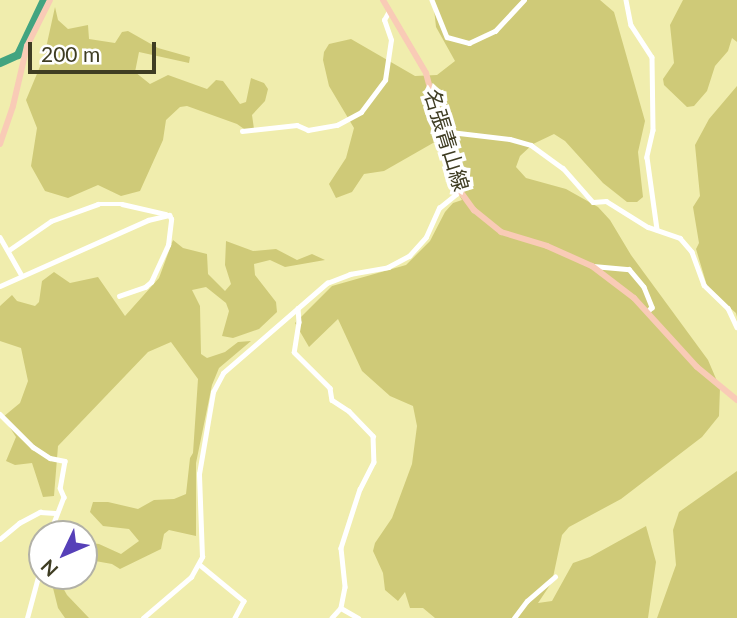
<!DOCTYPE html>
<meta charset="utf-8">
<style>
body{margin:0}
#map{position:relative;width:737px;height:618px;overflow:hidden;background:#f0edad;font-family:Lato,"Noto Sans JP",sans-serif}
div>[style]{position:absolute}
.green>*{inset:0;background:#cfca78}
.river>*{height:8px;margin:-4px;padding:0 4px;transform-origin:4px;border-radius:4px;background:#42a480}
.minor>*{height:4.5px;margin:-2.25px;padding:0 2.25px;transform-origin:2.25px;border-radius:2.25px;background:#fff}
.major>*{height:6px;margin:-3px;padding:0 3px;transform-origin:3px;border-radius:3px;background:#f9cbb6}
span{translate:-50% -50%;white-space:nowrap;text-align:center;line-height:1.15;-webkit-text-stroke:7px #fff;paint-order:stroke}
.street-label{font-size:21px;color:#3f3d23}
.north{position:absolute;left:28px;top:520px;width:70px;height:70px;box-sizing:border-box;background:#fff;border:2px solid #b2b1a7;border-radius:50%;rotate:226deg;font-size:19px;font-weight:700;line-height:28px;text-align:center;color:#3f3d23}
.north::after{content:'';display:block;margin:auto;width:24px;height:32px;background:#5640b8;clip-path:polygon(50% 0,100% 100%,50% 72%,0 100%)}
.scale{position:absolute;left:28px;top:42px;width:128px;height:32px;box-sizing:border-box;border:4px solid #3f3d23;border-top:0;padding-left:9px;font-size:21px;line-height:24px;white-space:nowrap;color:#3f3d23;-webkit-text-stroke:5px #fff;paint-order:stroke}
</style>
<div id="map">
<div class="green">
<div style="clip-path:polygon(433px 0,600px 0,614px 12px,645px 121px,638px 152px,643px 197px,637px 202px,627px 202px,603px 183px,565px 141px,554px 134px,533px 144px,520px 156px,516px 167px,526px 178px,566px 189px,598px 207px,610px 220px,631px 255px,708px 360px,720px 388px,719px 416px,702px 437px,621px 499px,569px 527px,562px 535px,552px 582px,538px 603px,552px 601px,573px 563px,590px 557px,646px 526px,656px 562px,648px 618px,435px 618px,423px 608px,410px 608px,405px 592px,398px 601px,385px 590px,383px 573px,373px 551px,375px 543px,392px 518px,412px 464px,417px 426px,413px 406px,390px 396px,362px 371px,338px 319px,309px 347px,295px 323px,332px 286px,406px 265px,430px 241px,445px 212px,453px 203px,462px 200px,450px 180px,440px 139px,384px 171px,364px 174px,352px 192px,336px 198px,329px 184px,346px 158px,354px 128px,329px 86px,323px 60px,324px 52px,329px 44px,351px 39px,415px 76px,437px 75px,455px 61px,436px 27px)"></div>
<div style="clip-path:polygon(683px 0,737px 0,737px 42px,732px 38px,728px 51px,715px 66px,707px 91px,694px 106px,687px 107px,664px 85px,663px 79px,674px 63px,670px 25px)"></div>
<div style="clip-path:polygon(55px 7px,58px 20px,68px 29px,88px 25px,89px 39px,115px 43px,122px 32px,128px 31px,158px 48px,190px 57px,189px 63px,139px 52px,135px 72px,150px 84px,168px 75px,207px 89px,216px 80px,223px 81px,240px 104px,246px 102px,251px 78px,264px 83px,268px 89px,265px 101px,252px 115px,254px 129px,247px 131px,237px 124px,187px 106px,180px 107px,166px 120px,163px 140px,140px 191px,121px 196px,98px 185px,68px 198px,45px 191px,31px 166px,37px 128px,26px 100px,44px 57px)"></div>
<div style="clip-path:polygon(737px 86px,737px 317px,736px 313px,708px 289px,696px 249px,699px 243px,693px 207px,700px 196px,695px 145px,709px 119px)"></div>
<div style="clip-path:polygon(173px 240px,183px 248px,207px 254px,208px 274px,225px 291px,231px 284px,225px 265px,226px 241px,253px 251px,276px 249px,297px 260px,312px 254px,325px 260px,285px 267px,270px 260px,254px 264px,255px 275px,276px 302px,277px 312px,259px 329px,233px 338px,222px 336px,229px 311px,226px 303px,206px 287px,192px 290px,200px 306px,201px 354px,207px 358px,225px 352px,238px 342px,251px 341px,219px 368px,212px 385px,196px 463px,196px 536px,169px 530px,164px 534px,161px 549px,120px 569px,112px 564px,84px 559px,84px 542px,99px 544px,121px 554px,139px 541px,129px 529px,103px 526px,90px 512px,93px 502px,108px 502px,138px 509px,154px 500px,174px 499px,186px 494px,190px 458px,193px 453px,198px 379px,171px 342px,148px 352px,58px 446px,54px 496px,43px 497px,32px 463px,15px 465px,6px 461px,16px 437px,3px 417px,20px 403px,28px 381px,21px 348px,0 341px,0 306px,12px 295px,17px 301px,35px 306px,39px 302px,42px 281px,54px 272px,70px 283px,98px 277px,125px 316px,159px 278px)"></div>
<div style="clip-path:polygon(737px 471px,737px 618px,657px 618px,676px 565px,673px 530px,679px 512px)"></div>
<div style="clip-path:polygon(50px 576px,61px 576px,58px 579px,67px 595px,89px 618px,65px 618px,58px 608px)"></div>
</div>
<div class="river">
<div style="left:0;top:63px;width:20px;rotate:-24deg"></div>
<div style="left:18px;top:55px;width:61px;rotate:-64.7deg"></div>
</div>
<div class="minor">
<div style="left:432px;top:0;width:40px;rotate:68deg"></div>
<div style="left:447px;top:37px;width:23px;rotate:15deg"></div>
<div style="left:469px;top:43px;width:29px;rotate:-25deg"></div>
<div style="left:495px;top:31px;width:42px;rotate:-46.9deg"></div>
<div style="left:626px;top:0;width:25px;rotate:79deg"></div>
<div style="left:631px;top:25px;width:38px;rotate:57deg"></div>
<div style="left:652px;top:57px;width:73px;rotate:89.2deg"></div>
<div style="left:653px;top:130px;width:28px;rotate:103deg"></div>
<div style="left:647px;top:157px;width:73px;rotate:82.1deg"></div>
<div style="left:242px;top:131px;width:55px;rotate:-6.2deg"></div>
<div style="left:297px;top:125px;width:12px;rotate:24deg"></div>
<div style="left:308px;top:130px;width:29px;rotate:-10deg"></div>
<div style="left:337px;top:125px;width:27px;rotate:-28deg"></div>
<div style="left:361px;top:112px;width:40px;rotate:-53deg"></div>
<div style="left:385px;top:80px;width:40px;rotate:-81.5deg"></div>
<div style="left:391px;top:40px;width:21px;rotate:-109deg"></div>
<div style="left:384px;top:20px;width:10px;rotate:-61deg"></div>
<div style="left:442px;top:131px;width:68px;rotate:6.7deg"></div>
<div style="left:510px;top:139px;width:22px;rotate:16deg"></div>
<div style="left:531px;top:145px;width:39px;rotate:36deg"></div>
<div style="left:563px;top:168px;width:45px;rotate:48.6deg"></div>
<div style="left:593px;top:202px;width:13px;rotate:-4deg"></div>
<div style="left:606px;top:201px;width:49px;rotate:31.8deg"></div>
<div style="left:648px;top:227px;width:34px;rotate:19deg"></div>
<div style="left:680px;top:238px;width:18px;rotate:49deg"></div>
<div style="left:692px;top:252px;width:35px;rotate:70deg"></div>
<div style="left:704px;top:285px;width:33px;rotate:44deg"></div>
<div style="left:728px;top:308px;width:21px;rotate:65deg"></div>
<div style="left:0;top:237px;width:43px;rotate:60.4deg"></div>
<div style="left:9px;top:250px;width:51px;rotate:-34.6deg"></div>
<div style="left:51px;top:221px;width:50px;rotate:-19.9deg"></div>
<div style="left:98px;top:204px;width:24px"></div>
<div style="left:122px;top:204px;width:45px;rotate:12.8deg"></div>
<div style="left:593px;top:266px;width:36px;rotate:5deg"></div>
<div style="left:629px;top:269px;width:23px;rotate:50deg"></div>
<div style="left:644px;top:287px;width:22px;rotate:68deg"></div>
<div style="left:652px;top:307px;width:6px;rotate:129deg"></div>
<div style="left:0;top:286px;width:162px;rotate:-24deg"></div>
<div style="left:148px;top:220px;width:22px;rotate:-13deg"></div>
<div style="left:119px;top:296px;width:28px;rotate:-19deg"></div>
<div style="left:145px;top:287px;width:8px;rotate:-40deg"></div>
<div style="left:151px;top:282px;width:41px;rotate:-65.3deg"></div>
<div style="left:168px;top:245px;width:26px;rotate:-83deg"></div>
<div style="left:171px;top:219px;width:4px;rotate:-117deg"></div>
<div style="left:298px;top:308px;width:14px;rotate:86deg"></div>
<div style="left:299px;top:322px;width:30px;rotate:99deg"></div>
<div style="left:294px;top:352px;width:51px;rotate:45deg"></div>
<div style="left:330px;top:388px;width:12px;rotate:81deg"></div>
<div style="left:332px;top:400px;width:20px;rotate:33deg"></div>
<div style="left:349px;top:411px;width:35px;rotate:46deg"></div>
<div style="left:373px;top:436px;width:26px;rotate:88deg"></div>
<div style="left:374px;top:462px;width:30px;rotate:117deg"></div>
<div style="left:360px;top:489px;width:62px;rotate:107.9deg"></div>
<div style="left:341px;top:548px;width:39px;rotate:84deg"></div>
<div style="left:345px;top:587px;width:21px;rotate:101deg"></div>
<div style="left:341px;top:608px;width:13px;rotate:132deg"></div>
<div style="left:0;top:414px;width:47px;rotate:45deg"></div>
<div style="left:33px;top:447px;width:20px;rotate:33deg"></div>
<div style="left:50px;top:458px;width:15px;rotate:11deg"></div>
<div style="left:65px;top:461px;width:27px;rotate:100deg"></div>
<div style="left:60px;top:488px;width:10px;rotate:66deg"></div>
<div style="left:64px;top:497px;width:40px;rotate:111deg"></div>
<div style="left:0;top:539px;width:25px;rotate:-40deg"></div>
<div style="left:19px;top:523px;width:24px;rotate:-28deg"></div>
<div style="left:40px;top:512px;width:15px;rotate:4deg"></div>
<div style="left:199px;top:564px;width:58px;rotate:39.4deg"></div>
<div style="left:244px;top:601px;width:19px;rotate:118deg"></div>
<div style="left:341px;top:608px;width:20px;rotate:30deg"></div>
<div style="left:27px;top:618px;width:58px;rotate:-75deg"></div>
<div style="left:143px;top:618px;width:63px;rotate:-40.5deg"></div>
<div style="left:191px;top:577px;width:23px;rotate:-61deg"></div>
<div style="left:202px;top:557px;width:83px;rotate:-92.1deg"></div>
<div style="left:199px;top:474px;width:83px;rotate:-80.3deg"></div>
<div style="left:213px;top:392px;width:21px;rotate:-62deg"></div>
<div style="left:223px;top:373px;width:138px;rotate:-40.9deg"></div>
<div style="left:327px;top:283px;width:25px;rotate:-21deg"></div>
<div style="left:350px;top:274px;width:39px;rotate:-10deg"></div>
<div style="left:388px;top:267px;width:24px;rotate:-28deg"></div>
<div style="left:409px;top:256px;width:25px;rotate:-48deg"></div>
<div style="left:426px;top:237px;width:32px;rotate:-66deg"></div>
<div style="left:439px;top:208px;width:27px;rotate:-39deg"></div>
<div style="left:514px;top:618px;width:21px;rotate:-53deg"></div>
<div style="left:527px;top:601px;width:37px;rotate:-41deg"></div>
</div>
<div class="major">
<div style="left:383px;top:0;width:85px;rotate:59.5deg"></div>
<div style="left:426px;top:73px;width:98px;rotate:75.3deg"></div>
<div style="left:451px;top:168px;width:25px;rotate:69deg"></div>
<div style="left:460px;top:191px;width:24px;rotate:54deg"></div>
<div style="left:474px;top:210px;width:35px;rotate:39deg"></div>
<div style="left:501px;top:232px;width:48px;rotate:16.9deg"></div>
<div style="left:547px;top:246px;width:49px;rotate:24deg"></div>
<div style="left:592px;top:266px;width:53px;rotate:37.3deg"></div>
<div style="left:634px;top:298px;width:93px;rotate:47.6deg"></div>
<div style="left:697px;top:367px;width:52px;rotate:39.5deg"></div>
<div style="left:0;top:144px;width:40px;rotate:-71.1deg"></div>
<div style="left:13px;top:106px;width:62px;rotate:-76.9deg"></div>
<div style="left:27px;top:46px;width:51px;rotate:-63.4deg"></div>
</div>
<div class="street-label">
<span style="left:447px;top:140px;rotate:73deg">名張青山線</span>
</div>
<div class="north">N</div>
<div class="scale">200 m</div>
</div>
